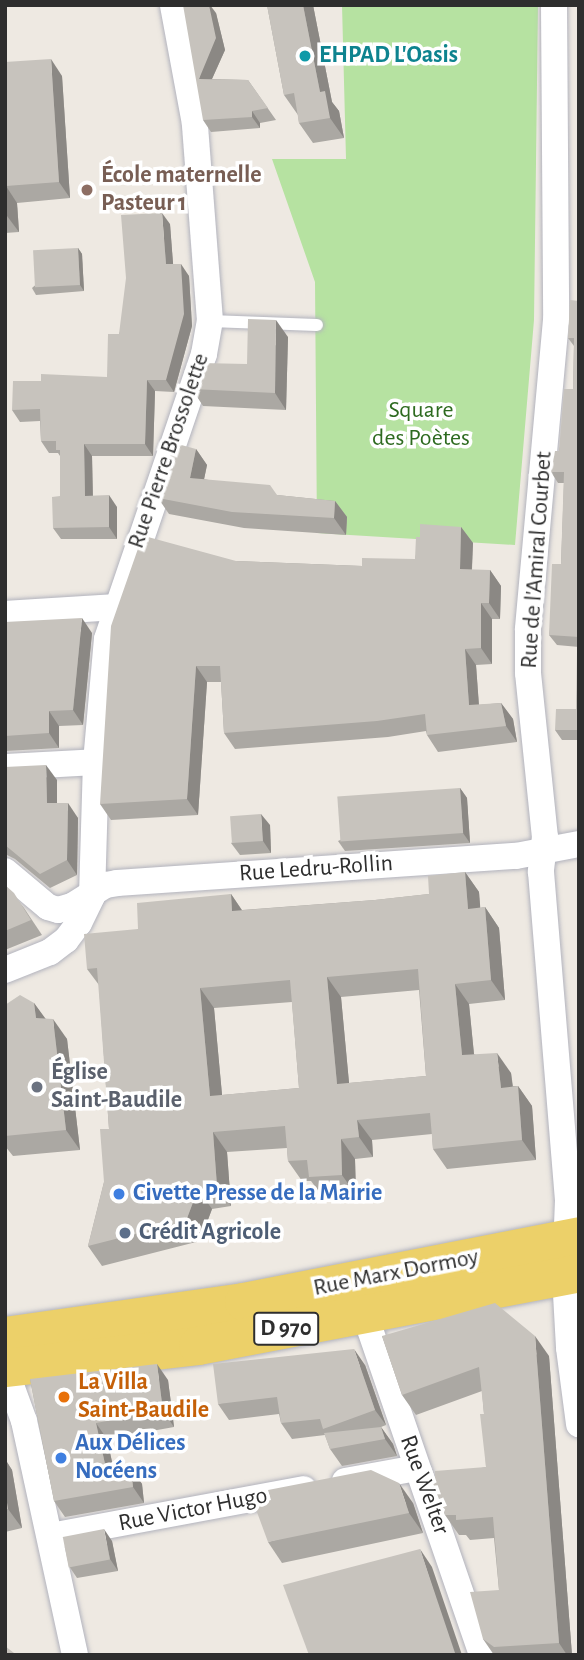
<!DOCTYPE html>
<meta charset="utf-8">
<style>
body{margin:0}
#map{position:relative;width:584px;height:1660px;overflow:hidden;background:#eee9e2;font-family:"Alegreya Sans",sans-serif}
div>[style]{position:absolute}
.green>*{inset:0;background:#b6e2a1}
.roads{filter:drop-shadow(0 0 2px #b2b3bd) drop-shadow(0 0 2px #b2b3bd)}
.lane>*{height:12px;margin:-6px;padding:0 6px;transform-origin:6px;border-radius:6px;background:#fff}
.street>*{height:26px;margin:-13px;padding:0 13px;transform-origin:13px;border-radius:13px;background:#fff}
.primary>*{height:38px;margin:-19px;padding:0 19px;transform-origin:19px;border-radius:19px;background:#ecd069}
.wall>*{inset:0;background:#aba8a3}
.shaded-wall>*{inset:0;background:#8b8884}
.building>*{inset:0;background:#c7c3bd;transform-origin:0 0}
.dots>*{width:19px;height:19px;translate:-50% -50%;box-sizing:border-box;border:4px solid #fff;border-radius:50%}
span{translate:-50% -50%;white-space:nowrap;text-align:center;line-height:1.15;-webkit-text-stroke:7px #fff;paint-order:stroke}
.shield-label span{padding:2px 5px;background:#fff;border:2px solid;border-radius:5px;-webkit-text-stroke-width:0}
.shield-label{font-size:23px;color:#2e2e2e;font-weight:700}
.culture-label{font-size:24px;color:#0d838f;font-weight:700}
.left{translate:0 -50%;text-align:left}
.education-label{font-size:24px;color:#785e54;font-weight:700}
.park-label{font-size:24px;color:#2d6a1f}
.street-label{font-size:24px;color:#2e2e2e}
.worship-label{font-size:24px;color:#5b616d;font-weight:700}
.shop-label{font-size:24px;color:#366cbe;font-weight:700}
.service-label{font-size:24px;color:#4e5e75;font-weight:700}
.food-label{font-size:24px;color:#c56008;font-weight:700}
.frame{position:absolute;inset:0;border:7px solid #2e2e2e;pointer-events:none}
</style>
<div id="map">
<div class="green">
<div style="clip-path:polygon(342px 5px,538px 5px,534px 320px,515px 545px,317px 533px,315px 282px,272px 159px,346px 159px)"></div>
</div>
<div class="roads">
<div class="lane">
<div style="left:210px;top:321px;width:107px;rotate:2.1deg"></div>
</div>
<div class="street">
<div style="left:554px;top:5px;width:315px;rotate:89.6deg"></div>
<div style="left:556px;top:320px;width:311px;rotate:95.2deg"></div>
<div style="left:528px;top:630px;width:43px;rotate:90deg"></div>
<div style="left:528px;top:673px;width:165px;rotate:84.1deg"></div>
<div style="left:545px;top:837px;width:35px;rotate:97deg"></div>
<div style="left:541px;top:872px;width:329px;rotate:85.3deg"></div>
<div style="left:568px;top:1200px;width:76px;rotate:92.3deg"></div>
<div style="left:565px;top:1276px;width:72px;rotate:86.8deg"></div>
<div style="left:569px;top:1348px;width:77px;rotate:82.5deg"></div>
<div style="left:5px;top:614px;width:111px;rotate:-3.6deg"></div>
<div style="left:5px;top:767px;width:91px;rotate:-3.1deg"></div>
<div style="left:5px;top:871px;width:56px;rotate:39.9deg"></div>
<div style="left:48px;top:907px;width:10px;rotate:17deg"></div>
<div style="left:58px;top:910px;width:15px;rotate:-16deg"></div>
<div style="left:72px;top:906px;width:40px;rotate:-32deg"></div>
<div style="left:106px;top:885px;width:11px;rotate:-10deg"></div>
<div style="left:117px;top:883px;width:400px;rotate:-3.9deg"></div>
<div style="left:516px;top:856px;width:64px;rotate:-10.8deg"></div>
<div style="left:5px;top:970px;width:48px;rotate:-21.8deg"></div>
<div style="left:50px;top:952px;width:20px;rotate:-37deg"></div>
<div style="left:66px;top:940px;width:21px;rotate:-53deg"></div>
<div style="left:79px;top:923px;width:30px;rotate:-64deg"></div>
<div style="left:92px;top:896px;width:134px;rotate:-88.3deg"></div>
<div style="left:96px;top:762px;width:123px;rotate:-84.9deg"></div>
<div style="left:107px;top:639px;width:301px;rotate:-71.2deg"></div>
<div style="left:204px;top:354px;width:34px;rotate:-80deg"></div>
<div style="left:210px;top:321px;width:198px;rotate:-94.4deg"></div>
<div style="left:195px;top:124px;width:121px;rotate:-100.5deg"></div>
<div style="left:365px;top:1315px;width:360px;rotate:71deg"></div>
<div style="left:5px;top:1369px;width:55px;rotate:69.9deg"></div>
<div style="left:24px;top:1421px;width:239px;rotate:77.7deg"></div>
<div style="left:345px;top:1481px;width:73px;rotate:-10.2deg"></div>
<div style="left:51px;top:1536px;width:257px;rotate:-10.5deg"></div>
</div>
<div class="primary">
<div style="left:5px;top:1336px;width:241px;rotate:-8.1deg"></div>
<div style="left:244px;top:1302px;width:341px;rotate:-11.1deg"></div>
<div style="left:5px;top:1368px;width:194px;rotate:-6.5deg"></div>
<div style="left:198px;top:1346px;width:388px;rotate:-10.8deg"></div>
</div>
</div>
<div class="wall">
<div style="clip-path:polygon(267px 5px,313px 5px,332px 102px,339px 111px,344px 138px,313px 143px,299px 123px,298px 115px,284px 95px)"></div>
<div style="clip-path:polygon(216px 13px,225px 50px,212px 79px,248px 80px,276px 120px,260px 123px,260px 128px,211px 132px,203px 120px)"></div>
<div style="clip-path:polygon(5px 62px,62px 76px,70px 198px,17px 203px,19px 232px,5px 233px)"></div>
<div style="clip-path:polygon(170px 224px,173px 264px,189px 276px,192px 326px,174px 392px,155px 391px,153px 456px,92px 456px,93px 496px,117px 507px,117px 539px,61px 539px,53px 528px,60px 496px,60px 456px,58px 453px,49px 453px,41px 441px,40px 421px,20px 422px,12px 410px,41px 381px,107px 377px,119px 334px)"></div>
<div style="clip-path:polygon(78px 248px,82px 254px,84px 291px,36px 295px,32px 288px)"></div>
<div style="clip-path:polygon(579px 301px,579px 647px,557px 645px,549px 635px,561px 564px,564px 483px,558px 483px,551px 472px,559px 451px,573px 389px,574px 346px,568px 338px)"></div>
<div style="clip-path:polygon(288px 337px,286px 410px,203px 406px,192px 389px,247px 364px)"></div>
<div style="clip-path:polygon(196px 449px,207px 465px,204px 479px,277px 495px,335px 501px,347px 517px,346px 535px,244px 528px,169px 514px,158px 498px)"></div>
<div style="clip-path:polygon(461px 527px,473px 543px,472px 570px,490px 570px,501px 586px,500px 619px,492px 619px,492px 664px,476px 665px,479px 705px,501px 703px,513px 719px,517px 742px,438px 752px,427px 735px,426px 731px,388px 737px,235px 749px,224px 733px,221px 682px,207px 682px,198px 815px,111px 820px,100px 804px,236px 561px,362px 566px,415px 559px,420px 537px)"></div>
<div style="clip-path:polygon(5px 622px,92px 633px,83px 725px,59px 726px,59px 748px,5px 751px)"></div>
<div style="clip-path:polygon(579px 651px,579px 740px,562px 740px,555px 730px,576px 709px)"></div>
<div style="clip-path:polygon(5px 767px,57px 780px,57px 803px,78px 818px,77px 875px,50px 888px,15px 859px,7px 855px,5px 856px)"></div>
<div style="clip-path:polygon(460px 788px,467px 798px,470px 843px,345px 851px,338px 841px)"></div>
<div style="clip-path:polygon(270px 825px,271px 853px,240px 855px,231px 843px)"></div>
<div style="clip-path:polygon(evenodd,465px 872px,479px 892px,480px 908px,485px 907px,499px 928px,505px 1000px,469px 1004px,474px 1054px,511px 1073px,513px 1086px,518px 1086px,532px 1106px,536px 1160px,447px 1169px,433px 1149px,432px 1134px,372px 1140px,373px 1157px,355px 1159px,356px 1195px,323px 1197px,311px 1181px,302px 1181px,288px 1161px,287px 1148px,227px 1152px,231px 1206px,212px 1209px,200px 1241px,102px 1266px,88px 1246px,104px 1182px,109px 1129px,99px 985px,87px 969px,138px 929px,231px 894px,242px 910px,375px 900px,429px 894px,465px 872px,419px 990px,426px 1076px,349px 1083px,341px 997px,419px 990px,465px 872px,292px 1002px,299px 1088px,222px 1095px,214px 1008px,292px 1002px)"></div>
<div style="clip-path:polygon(5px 885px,24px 908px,42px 935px,5px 950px)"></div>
<div style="clip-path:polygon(34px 1003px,45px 1019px,67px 1039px,80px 1150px,13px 1156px,5px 1146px,5px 1136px)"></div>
<div style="clip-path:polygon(382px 1336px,549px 1356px,572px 1655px,494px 1655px,483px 1639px,499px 1590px,494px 1538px,470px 1540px,466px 1535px,459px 1535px,445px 1515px,435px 1478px,486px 1467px,484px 1414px,482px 1391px,416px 1415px,402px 1395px)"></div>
<div style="clip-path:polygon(365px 1365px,386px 1425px,381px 1427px,393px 1444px,397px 1456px,342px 1466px,330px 1449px,325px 1435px,292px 1439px,281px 1423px,279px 1414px,229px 1420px,218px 1404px)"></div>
<div style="clip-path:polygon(30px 1379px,168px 1380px,174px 1427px,107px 1439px,114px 1471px,131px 1468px,142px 1484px,144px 1503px,65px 1517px,54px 1501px)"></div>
<div style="clip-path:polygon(5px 1459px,12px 1470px,22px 1528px,5px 1532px)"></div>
<div style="clip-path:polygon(413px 1503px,423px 1533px,282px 1563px,268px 1542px)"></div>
<div style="clip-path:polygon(112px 1541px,118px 1571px,77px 1578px,69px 1566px)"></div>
</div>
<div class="shaded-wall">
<div style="clip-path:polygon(209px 5px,210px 5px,216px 13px,225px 50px,207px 90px,199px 79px)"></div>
<div style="clip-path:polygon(303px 5px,313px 5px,332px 102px,339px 111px,344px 138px,330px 118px,320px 92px)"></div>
<div style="clip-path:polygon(51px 59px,62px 76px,70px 198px,59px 182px)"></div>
<div style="clip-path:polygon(252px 111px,260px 123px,260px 128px,252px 117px)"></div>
<div style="clip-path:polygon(6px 186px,17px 203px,19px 232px,7px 216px)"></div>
<div style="clip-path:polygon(162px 213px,170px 224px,174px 276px,166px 264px)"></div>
<div style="clip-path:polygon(78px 248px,82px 254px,84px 291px,80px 285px)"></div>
<div style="clip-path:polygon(181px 264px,189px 276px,192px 326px,174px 392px,166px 380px)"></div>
<div style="clip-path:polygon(276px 320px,288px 337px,286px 410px,275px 393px)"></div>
<div style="clip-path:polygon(147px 380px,155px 391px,153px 456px,145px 444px)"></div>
<div style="clip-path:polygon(84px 444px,92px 456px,93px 508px,85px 496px)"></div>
<div style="clip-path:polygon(196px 449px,207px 465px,201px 494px,190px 478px)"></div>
<div style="clip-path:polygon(109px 495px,117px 507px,117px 539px,109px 527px)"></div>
<div style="clip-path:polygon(335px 501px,347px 517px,346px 535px,334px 518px)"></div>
<div style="clip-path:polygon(461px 527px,473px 543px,471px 585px,460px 569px)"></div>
<div style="clip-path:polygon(490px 570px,501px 586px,500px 619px,489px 603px)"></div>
<div style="clip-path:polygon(481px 603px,492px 619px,492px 664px,481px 648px)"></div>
<div style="clip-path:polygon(82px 618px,92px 633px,83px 725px,73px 710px)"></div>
<div style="clip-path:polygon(465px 649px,476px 665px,480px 721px,469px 705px)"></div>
<div style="clip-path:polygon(196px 666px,207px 682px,198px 815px,187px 799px)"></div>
<div style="clip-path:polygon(501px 703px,513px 719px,517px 742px,506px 726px)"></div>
<div style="clip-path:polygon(49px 711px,59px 726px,59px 748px,49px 733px)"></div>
<div style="clip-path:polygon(46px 765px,57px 780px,57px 818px,47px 803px)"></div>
<div style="clip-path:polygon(460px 788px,467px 798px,470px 843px,463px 833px)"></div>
<div style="clip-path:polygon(68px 803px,78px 818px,77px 875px,67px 860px)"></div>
<div style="clip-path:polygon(261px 814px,270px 825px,271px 853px,263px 841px)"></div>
<div style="clip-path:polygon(465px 872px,479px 892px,482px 929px,468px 909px)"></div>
<div style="clip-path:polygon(231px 894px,245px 915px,232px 911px)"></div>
<div style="clip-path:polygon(485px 907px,499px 928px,505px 1000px,491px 980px)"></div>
<div style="clip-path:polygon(327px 977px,341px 997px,351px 1104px,337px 1084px)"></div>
<div style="clip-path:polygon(455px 984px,469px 1004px,476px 1075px,462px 1055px)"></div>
<div style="clip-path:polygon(200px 988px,214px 1008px,224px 1116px,210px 1096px)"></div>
<div style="clip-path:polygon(34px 1003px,48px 1022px,36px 1018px)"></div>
<div style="clip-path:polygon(53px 1019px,67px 1039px,80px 1150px,66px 1130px)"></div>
<div style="clip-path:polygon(497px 1053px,511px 1073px,515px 1108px,501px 1088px)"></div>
<div style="clip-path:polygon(518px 1086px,532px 1106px,536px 1160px,522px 1140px)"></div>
<div style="clip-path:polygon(357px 1120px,372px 1140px,373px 1157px,359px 1137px)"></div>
<div style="clip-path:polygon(213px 1132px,227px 1152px,231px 1206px,217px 1186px)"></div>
<div style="clip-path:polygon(341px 1139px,355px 1159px,356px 1195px,342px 1175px)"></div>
<div style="clip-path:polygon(198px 1189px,212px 1209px,200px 1241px,186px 1221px)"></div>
<div style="clip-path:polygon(535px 1336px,549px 1356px,572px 1655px,567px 1655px,559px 1643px)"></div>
<div style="clip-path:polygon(354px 1349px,365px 1365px,386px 1425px,375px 1410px)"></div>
<div style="clip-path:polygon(157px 1364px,168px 1380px,174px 1427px,163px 1411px)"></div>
<div style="clip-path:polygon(96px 1423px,107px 1439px,118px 1489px,107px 1473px)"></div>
<div style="clip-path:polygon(381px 1427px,393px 1444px,397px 1456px,385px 1439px)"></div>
<div style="clip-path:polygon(5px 1459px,12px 1470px,22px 1528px,8px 1509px,5px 1491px)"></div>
<div style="clip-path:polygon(131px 1468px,142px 1484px,144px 1503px,133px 1487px)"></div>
<div style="clip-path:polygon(399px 1483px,413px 1503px,423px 1533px,409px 1513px)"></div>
<div style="clip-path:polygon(104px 1529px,112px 1541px,118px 1571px,110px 1559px)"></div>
<div style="clip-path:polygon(420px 1549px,432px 1567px,462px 1655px,454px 1655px)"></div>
</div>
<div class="building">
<div style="clip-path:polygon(183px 5px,209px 5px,216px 38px,199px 79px,248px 80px,268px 108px,252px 111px,252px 117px,203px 120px)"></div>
<div style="clip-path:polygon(267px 5px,303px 5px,320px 92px,325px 91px,330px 118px,299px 123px,294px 93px,284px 95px)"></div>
<div style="clip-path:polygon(51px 59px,59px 182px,6px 186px,7px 216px,5px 216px,5px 62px)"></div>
<div style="clip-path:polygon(162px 213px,166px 264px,181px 264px,184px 314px,166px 380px,147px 380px,145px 444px,84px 444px,85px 496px,109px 495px,109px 527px,53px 528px,52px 497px,60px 496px,60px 450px,56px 450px,56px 441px,41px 441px,40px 409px,12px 410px,13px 381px,41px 381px,41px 374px,107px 377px,108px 334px,119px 334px,126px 278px,121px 215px)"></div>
<div style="left:78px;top:248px;width:37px;height:45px;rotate:87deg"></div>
<div style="clip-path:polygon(570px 300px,579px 301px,579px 637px,549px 635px,552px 564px,561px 564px,564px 472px,551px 472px,555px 451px,559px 451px,564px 389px,573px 389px,574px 338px,568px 338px)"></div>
<div style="clip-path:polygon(248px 319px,276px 320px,275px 393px,192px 389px,201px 363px,247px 364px)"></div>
<div style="clip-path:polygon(174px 443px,196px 449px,190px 478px,270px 485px,277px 495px,335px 501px,334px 518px,232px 512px,158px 498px)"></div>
<div style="clip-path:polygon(420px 524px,461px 527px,460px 569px,490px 570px,489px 603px,481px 603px,481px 648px,465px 649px,469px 705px,501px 703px,506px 726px,427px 735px,425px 714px,377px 721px,224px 733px,220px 666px,196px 666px,187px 799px,100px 804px,111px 626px,141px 540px,147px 541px,148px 537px,236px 561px,362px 566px,362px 558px,415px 559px,416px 537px,420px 537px)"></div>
<div style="clip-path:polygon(82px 618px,73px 710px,49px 711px,49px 733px,5px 736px,5px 622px)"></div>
<div style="clip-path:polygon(577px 651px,579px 651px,579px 730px,555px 730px,556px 709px,576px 709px)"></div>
<div style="clip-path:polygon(46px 765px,47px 803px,68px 803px,67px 860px,40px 874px,5px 845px,5px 767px)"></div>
<div style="left:460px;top:788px;width:45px;height:123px;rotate:86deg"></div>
<div style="left:261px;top:814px;width:27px;height:31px;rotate:86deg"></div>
<div style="clip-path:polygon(evenodd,465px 872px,468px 909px,485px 907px,491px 980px,455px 984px,462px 1055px,497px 1053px,501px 1088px,518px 1086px,522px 1140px,433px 1149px,430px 1113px,357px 1120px,359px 1137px,341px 1139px,342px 1175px,309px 1177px,307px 1160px,288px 1161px,285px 1126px,213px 1132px,217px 1186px,198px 1189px,186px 1221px,88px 1246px,104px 1182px,100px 1129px,109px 1129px,97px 968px,87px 969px,84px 934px,138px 929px,137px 903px,231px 894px,232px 911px,375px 900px,429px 894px,428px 876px,465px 872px,418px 969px,426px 1076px,337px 1084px,327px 977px,418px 969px,465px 872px,290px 980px,299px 1088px,210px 1096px,200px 988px,290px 980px)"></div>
<div style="clip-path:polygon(5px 885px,14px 893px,31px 920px,5px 931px)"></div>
<div style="clip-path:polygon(20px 995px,34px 1003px,36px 1018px,53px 1019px,66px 1130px,5px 1136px,5px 1005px)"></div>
<div style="clip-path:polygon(495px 1303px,535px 1336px,559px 1643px,494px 1647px,483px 1639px,470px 1592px,499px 1590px,493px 1517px,456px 1520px,456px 1515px,445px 1515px,431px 1478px,435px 1478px,435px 1471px,486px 1467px,480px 1414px,484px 1414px,479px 1367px,402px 1395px,382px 1336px)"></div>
<div style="clip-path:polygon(354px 1349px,375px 1410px,323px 1429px,320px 1419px,281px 1423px,277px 1397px,218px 1404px,213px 1364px)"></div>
<div style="clip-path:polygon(157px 1364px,163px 1411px,96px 1423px,107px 1473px,131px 1468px,133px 1487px,54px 1501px,30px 1379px)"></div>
<div style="clip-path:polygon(381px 1427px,385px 1439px,330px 1449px,324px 1433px)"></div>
<div style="clip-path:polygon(371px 1470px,399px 1483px,409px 1513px,268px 1542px,254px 1504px,271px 1500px,268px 1490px)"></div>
<div style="clip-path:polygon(5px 1491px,8px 1509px,5px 1509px)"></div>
<div style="left:104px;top:1529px;width:31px;height:42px;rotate:79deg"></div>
<div style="clip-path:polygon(420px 1549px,455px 1653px,454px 1655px,309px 1655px,283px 1585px)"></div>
<div style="clip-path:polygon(5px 1646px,14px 1653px,13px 1655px,5px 1655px)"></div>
</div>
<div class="dots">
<div style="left:305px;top:56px;background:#0f9aa8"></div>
<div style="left:87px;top:190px;background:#8d6e63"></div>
<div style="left:37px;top:1087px;background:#6b7280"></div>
<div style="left:119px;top:1194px;background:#3f7fe0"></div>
<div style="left:125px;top:1233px;background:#5c6f8a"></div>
<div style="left:64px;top:1397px;background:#e8710a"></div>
<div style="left:61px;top:1458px;background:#3f7fe0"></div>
</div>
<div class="shield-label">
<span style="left:286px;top:1329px">D 970</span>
</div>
<div class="culture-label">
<span class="left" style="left:319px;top:56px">EHPAD L'Oasis</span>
</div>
<div class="education-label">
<span class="left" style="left:101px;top:190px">École maternelle<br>Pasteur 1</span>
</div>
<div class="park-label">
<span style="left:421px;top:425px">Square<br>des Poètes</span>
</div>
<div class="street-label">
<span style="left:169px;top:451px;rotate:-71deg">Rue Pierre Brossolette</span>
<span style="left:537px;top:560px;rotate:-86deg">Rue de l'Amiral Courbet</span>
<span style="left:316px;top:869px;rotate:-4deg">Rue Ledru-Rollin</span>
<span style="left:396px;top:1273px;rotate:-11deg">Rue Marx Dormoy</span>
<span style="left:424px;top:1485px;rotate:70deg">Rue Welter</span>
<span style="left:193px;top:1510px;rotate:-11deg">Rue Victor Hugo</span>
</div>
<div class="worship-label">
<span class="left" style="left:51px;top:1087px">Église<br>Saint-Baudile</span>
</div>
<div class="shop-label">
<span class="left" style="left:133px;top:1194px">Civette Presse de la Mairie</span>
<span class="left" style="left:75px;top:1458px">Aux Délices<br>Nocéens</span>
</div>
<div class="service-label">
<span class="left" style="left:139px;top:1233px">Crédit Agricole</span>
</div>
<div class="food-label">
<span class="left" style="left:78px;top:1397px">La Villa<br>Saint-Baudile</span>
</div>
<div class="frame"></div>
</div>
